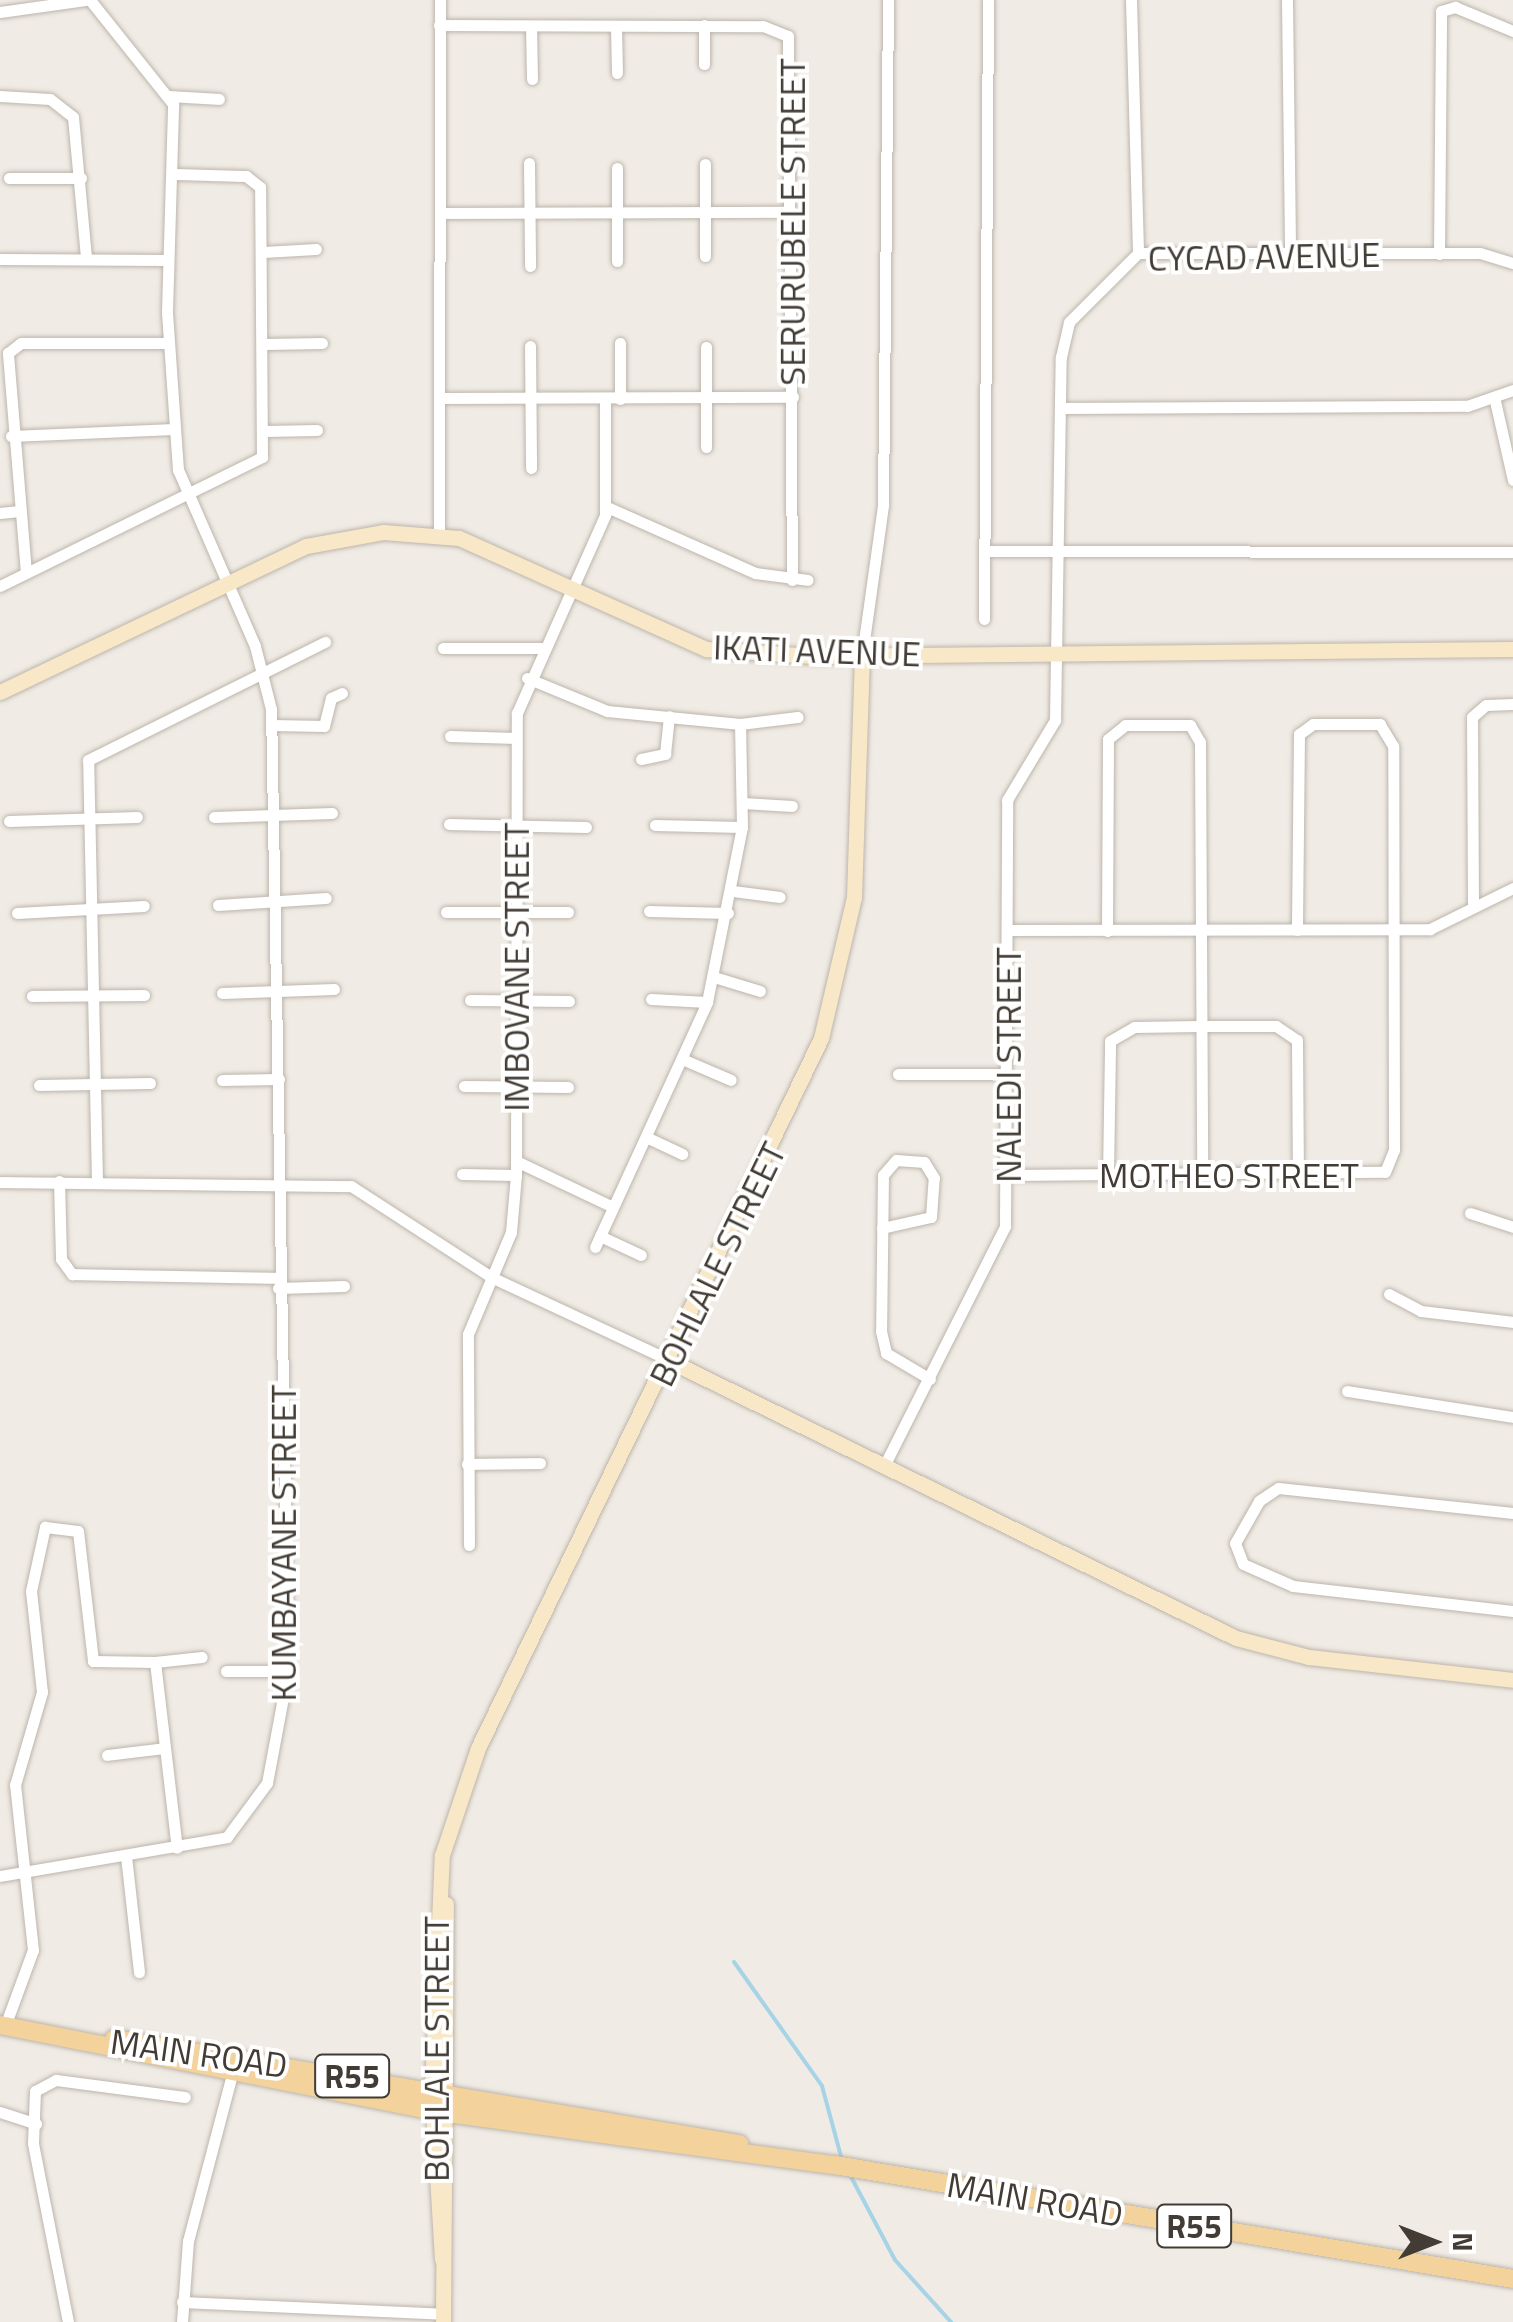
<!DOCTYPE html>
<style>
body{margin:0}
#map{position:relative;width:1513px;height:2322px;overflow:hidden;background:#f0ece5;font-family:"Titillium Web",sans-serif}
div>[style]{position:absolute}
.stream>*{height:4px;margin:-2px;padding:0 2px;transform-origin:2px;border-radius:2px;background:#a7d3e7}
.roads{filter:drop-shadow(0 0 2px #bdb5ac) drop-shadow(0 0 2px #bdb5ac)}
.street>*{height:11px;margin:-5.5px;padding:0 5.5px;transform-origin:5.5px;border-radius:5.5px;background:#fff}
.secondary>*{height:15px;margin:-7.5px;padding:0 7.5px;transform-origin:7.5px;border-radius:7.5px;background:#f8e8c7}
.primary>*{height:18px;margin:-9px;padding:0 9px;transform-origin:9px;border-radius:9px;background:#f3d29b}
span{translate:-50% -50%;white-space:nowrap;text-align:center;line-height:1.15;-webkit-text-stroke:8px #fff;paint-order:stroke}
.shield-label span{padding:2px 8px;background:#fff;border:2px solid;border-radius:8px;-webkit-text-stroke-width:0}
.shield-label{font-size:32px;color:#423c35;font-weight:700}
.street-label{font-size:35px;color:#423c35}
.north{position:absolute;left:1383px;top:2192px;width:100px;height:100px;-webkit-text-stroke:8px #fff;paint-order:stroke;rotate:90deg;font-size:28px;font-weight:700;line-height:40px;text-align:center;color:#423c35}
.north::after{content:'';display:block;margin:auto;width:35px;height:45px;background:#423c35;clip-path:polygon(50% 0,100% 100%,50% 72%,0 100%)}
</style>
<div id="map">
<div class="stream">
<div style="left:734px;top:1962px;width:152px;rotate:54.6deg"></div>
<div style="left:822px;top:2086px;width:77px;rotate:74.9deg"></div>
<div style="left:849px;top:2173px;width:98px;rotate:62.1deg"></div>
<div style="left:895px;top:2260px;width:84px;rotate:47.9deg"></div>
</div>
<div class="roads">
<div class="street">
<div style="left:1131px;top:0;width:253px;rotate:88.4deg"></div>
<div style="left:1287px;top:0;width:255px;rotate:89.3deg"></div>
<div style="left:0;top:12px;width:86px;rotate:-8deg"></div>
<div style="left:439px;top:25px;width:324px;rotate:0.2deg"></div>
<div style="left:763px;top:26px;width:27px;rotate:22deg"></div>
<div style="left:788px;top:36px;width:544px;rotate:89.58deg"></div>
<div style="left:704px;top:25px;width:39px;rotate:90deg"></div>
<div style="left:531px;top:26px;width:53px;rotate:88.9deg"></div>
<div style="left:616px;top:26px;width:47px;rotate:88.8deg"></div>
<div style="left:0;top:96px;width:50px;rotate:3.4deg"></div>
<div style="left:50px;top:99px;width:29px;rotate:38deg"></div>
<div style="left:73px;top:117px;width:142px;rotate:84.7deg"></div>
<div style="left:170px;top:96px;width:49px;rotate:3.5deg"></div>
<div style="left:529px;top:163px;width:103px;rotate:89.4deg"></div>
<div style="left:705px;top:164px;width:92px;rotate:90deg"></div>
<div style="left:617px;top:168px;width:93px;rotate:90deg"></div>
<div style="left:9px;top:178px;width:72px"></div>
<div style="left:441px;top:213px;width:350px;rotate:-0.2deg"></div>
<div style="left:263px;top:252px;width:53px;rotate:-3.2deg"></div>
<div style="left:1439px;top:254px;width:243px;rotate:-89.5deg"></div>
<div style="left:1441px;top:11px;width:15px;rotate:-16deg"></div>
<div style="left:1455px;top:7px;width:63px;rotate:22.5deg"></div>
<div style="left:0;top:259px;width:168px;rotate:0.3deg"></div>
<div style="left:620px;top:343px;width:56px;rotate:90deg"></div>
<div style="left:265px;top:344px;width:57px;rotate:-1deg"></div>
<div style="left:530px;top:346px;width:122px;rotate:89.5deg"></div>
<div style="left:443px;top:398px;width:350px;rotate:-0.2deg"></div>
<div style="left:1495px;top:401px;width:81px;rotate:77.2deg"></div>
<div style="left:1061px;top:408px;width:406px;rotate:-0.3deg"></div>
<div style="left:1467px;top:406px;width:49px;rotate:-19.2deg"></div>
<div style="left:265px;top:431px;width:52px;rotate:-1.1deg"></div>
<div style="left:11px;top:436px;width:163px;rotate:-2.5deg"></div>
<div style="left:706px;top:447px;width:100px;rotate:-90deg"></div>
<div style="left:607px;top:507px;width:162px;rotate:24deg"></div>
<div style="left:755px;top:573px;width:53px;rotate:7.5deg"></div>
<div style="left:0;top:513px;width:19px;rotate:-6deg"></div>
<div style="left:439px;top:531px;width:531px;rotate:-89.89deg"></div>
<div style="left:987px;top:551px;width:526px;rotate:0.11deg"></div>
<div style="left:26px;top:573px;width:221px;rotate:-94.7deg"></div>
<div style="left:8px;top:353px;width:16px;rotate:-38deg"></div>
<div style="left:21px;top:343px;width:148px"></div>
<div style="left:0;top:586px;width:292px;rotate:-26.2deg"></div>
<div style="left:262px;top:457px;width:270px;rotate:-90.4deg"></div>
<div style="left:260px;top:187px;width:18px;rotate:-142deg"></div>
<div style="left:246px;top:176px;width:73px;rotate:-178.4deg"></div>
<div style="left:984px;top:619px;width:619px;rotate:-89.63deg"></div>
<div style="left:443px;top:648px;width:98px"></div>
<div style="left:862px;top:655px;width:151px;rotate:-82deg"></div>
<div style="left:883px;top:505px;width:505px;rotate:-89.43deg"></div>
<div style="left:527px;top:678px;width:87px;rotate:22.4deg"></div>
<div style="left:607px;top:711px;width:134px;rotate:5.6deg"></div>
<div style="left:740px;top:724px;width:58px;rotate:-6.9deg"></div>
<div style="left:272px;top:725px;width:52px;rotate:1.1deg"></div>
<div style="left:324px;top:726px;width:29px;rotate:-76deg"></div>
<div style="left:331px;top:698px;width:12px;rotate:-24deg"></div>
<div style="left:450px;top:736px;width:66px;rotate:1.7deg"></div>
<div style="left:641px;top:759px;width:25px;rotate:-12deg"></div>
<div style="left:665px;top:754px;width:38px;rotate:-84deg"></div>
<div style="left:743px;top:803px;width:49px;rotate:3.5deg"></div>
<div style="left:214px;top:817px;width:118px;rotate:-1.9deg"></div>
<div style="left:9px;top:821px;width:128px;rotate:-1.8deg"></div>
<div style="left:449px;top:824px;width:137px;rotate:1.3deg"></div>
<div style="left:655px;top:825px;width:87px;rotate:1.3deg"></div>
<div style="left:733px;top:891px;width:47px;rotate:7.3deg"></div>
<div style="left:218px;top:905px;width:108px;rotate:-3.7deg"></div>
<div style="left:1473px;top:905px;width:188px;rotate:-90.3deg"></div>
<div style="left:1472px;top:717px;width:18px;rotate:-41deg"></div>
<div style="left:1486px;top:705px;width:27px;rotate:-2deg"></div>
<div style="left:649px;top:911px;width:79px;rotate:1.5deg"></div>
<div style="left:446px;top:912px;width:122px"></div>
<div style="left:17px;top:913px;width:127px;rotate:-3.2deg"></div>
<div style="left:1009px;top:930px;width:421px;rotate:-0.1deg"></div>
<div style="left:1430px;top:929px;width:93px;rotate:-26.3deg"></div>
<div style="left:1107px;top:931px;width:192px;rotate:-89.7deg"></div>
<div style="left:1108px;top:739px;width:22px;rotate:-39deg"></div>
<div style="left:1125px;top:725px;width:65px"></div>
<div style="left:1190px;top:725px;width:20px;rotate:60deg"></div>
<div style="left:1200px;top:742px;width:433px;rotate:89.7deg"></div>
<div style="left:714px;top:977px;width:48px;rotate:16.9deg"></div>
<div style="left:222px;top:993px;width:112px;rotate:-2deg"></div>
<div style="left:32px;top:996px;width:112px;rotate:-0.5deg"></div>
<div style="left:651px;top:999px;width:56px;rotate:3.1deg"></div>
<div style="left:470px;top:1000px;width:99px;rotate:0.6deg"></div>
<div style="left:682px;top:1059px;width:53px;rotate:23.2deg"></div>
<div style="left:898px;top:1074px;width:108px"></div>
<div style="left:222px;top:1080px;width:57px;rotate:-1deg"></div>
<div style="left:39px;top:1085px;width:111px;rotate:-1deg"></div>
<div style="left:464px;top:1086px;width:104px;rotate:0.6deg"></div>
<div style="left:646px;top:1137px;width:40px;rotate:25deg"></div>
<div style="left:516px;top:1161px;width:107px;rotate:25.4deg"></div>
<div style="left:462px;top:1174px;width:54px;rotate:1.1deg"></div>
<div style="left:1008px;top:1175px;width:377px;rotate:-0.5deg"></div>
<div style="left:1385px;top:1172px;width:24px;rotate:-68deg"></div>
<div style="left:1394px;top:1150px;width:404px;rotate:-90.1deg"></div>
<div style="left:1393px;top:746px;width:26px;rotate:-121deg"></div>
<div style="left:1380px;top:724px;width:67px;rotate:180deg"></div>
<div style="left:1313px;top:724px;width:17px;rotate:144deg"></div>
<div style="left:1299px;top:734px;width:196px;rotate:90.6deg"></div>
<div style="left:1108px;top:1175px;width:134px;rotate:-89.1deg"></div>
<div style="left:1110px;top:1041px;width:28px;rotate:-30deg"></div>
<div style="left:1134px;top:1027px;width:66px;rotate:-0.9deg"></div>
<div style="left:1200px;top:1026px;width:76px"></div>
<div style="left:1276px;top:1026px;width:25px;rotate:34deg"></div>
<div style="left:1297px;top:1040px;width:136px;rotate:89.6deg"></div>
<div style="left:59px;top:1181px;width:78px;rotate:88.5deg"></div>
<div style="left:61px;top:1259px;width:19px;rotate:54deg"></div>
<div style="left:72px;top:1274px;width:206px;rotate:1.1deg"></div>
<div style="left:0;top:1182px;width:351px;rotate:0.7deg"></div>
<div style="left:351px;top:1186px;width:167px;rotate:33deg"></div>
<div style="left:491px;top:1277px;width:196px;rotate:25deg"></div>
<div style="left:97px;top:1182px;width:422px;rotate:-91.2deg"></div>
<div style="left:88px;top:760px;width:265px;rotate:-26.5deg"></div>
<div style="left:1470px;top:1213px;width:45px;rotate:18deg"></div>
<div style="left:882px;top:1228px;width:50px;rotate:-12.7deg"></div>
<div style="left:931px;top:1217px;width:39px;rotate:-86deg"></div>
<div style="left:934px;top:1178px;width:19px;rotate:-122deg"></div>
<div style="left:924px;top:1162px;width:28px;rotate:-176deg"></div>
<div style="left:896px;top:1160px;width:20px;rotate:131deg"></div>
<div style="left:883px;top:1175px;width:156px;rotate:90.7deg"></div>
<div style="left:881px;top:1331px;width:23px;rotate:77deg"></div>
<div style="left:886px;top:1353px;width:51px;rotate:30.6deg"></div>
<div style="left:600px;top:1236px;width:45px;rotate:24.9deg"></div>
<div style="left:595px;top:1247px;width:269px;rotate:-65.4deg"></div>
<div style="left:707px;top:1002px;width:178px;rotate:-78.7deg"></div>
<div style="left:742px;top:827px;width:103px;rotate:-91.1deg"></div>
<div style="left:278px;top:1288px;width:66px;rotate:-1.7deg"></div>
<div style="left:1389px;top:1294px;width:36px;rotate:28deg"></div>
<div style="left:1421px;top:1311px;width:93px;rotate:6.8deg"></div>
<div style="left:1347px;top:1391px;width:168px;rotate:8.9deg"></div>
<div style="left:467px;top:1464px;width:73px;rotate:-0.8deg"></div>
<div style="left:884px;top:1466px;width:269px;rotate:-63.2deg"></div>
<div style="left:1005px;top:1226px;width:426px;rotate:-89.7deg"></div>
<div style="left:1007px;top:800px;width:93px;rotate:-59deg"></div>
<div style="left:1055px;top:720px;width:363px;rotate:-89.1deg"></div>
<div style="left:1061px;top:357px;width:36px;rotate:-77deg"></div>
<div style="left:1069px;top:322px;width:98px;rotate:-45deg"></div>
<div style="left:1138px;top:253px;width:342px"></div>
<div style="left:1480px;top:253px;width:34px;rotate:17deg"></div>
<div style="left:1513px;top:1513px;width:236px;rotate:-173.9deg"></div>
<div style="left:1278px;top:1488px;width:23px;rotate:146deg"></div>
<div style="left:1259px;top:1501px;width:48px;rotate:119.7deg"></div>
<div style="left:1235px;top:1543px;width:22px;rotate:69deg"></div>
<div style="left:1243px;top:1564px;width:55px;rotate:23.7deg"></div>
<div style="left:1293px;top:1586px;width:221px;rotate:6.5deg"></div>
<div style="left:469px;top:1545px;width:211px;rotate:-90.3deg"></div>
<div style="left:468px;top:1334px;width:111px;rotate:-67.1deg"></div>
<div style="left:511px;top:1232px;width:57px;rotate:-85deg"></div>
<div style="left:516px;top:1175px;width:462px;rotate:-89.9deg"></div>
<div style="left:517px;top:713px;width:217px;rotate:-66deg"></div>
<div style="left:605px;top:515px;width:116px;rotate:-90deg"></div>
<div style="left:155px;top:1662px;width:47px;rotate:-6.1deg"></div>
<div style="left:226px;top:1671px;width:62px"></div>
<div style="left:107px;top:1755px;width:58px;rotate:-6.9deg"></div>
<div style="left:126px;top:1856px;width:117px;rotate:83.6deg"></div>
<div style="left:0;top:1876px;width:230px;rotate:-9.7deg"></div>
<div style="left:227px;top:1837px;width:67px;rotate:-53.5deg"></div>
<div style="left:267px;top:1783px;width:114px;rotate:-79.4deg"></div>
<div style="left:288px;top:1671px;width:962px;rotate:-91.01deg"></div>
<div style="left:271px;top:709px;width:65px;rotate:-104.3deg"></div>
<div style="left:255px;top:646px;width:192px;rotate:-113.6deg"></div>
<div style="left:178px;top:470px;width:159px;rotate:-94deg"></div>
<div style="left:167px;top:311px;width:207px;rotate:-88.3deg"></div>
<div style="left:173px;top:104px;width:133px;rotate:-128.6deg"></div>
<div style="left:5px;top:2026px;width:81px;rotate:-69.8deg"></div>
<div style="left:33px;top:1950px;width:166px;rotate:-96.2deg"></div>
<div style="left:15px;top:1785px;width:97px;rotate:-73.8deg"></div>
<div style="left:42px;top:1692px;width:102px;rotate:-96.2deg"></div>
<div style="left:31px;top:1591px;width:66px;rotate:-77.7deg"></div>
<div style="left:45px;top:1527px;width:33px;rotate:7deg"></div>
<div style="left:78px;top:1531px;width:131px;rotate:83.4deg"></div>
<div style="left:93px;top:1661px;width:62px;rotate:0.9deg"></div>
<div style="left:155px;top:1662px;width:187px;rotate:83.3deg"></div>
<div style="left:0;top:2112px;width:38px;rotate:18deg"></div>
<div style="left:182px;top:2302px;width:261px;rotate:2.6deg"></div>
<div style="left:68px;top:2322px;width:182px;rotate:-101.1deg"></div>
<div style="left:33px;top:2143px;width:52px;rotate:-87.8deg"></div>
<div style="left:35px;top:2091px;width:24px;rotate:-28deg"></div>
<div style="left:56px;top:2080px;width:130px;rotate:7.5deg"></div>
<div style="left:182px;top:2322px;width:81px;rotate:-85.8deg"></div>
<div style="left:188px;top:2241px;width:172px;rotate:-75.2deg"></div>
</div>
<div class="secondary">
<div style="left:0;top:692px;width:339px;rotate:-25.5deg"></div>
<div style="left:306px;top:546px;width:78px;rotate:-10.3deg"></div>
<div style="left:383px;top:532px;width:76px;rotate:4.5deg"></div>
<div style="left:459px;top:538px;width:271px;rotate:24.2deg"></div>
<div style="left:706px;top:649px;width:108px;rotate:3.7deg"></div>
<div style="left:814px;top:656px;width:699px;rotate:-0.57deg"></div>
<div style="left:670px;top:1361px;width:630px;rotate:26.08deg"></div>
<div style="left:1236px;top:1638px;width:75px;rotate:14.6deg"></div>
<div style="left:1309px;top:1657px;width:205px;rotate:6.4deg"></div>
<div style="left:442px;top:2259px;width:170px;rotate:-93.4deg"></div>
<div style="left:432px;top:2089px;width:234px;rotate:-87.6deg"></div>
<div style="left:442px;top:1855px;width:113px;rotate:-71.4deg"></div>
<div style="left:478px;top:1748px;width:789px;rotate:-64.21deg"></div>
<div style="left:821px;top:1038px;width:145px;rotate:-76.8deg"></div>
<div style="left:854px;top:897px;width:242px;rotate:-88.1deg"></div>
<div style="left:443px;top:2322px;width:418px;rotate:-89.6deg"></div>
</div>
<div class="primary">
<div style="left:0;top:2025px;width:441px;rotate:11.2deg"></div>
<div style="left:433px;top:2111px;width:406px;rotate:7.7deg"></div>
<div style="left:835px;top:2165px;width:688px;rotate:9.54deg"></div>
<div style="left:114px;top:2039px;width:634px;rotate:9.54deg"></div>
</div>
</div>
<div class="shield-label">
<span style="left:352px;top:2076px">R55</span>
<span style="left:1194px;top:2226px">R55</span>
</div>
<div class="street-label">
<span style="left:792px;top:222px;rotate:-90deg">SERURUBELE STREET</span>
<span style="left:1264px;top:256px;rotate:-1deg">CYCAD AVENUE</span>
<span style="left:817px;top:650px;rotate:2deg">IKATI AVENUE</span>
<span style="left:516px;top:967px;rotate:-90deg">IMBOVANE STREET</span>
<span style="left:1008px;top:1065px;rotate:-90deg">NALEDI STREET</span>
<span style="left:1229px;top:1175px">MOTHEO STREET</span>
<span style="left:717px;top:1264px;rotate:-64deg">BOHLALE STREET</span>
<span style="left:283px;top:1543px;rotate:-90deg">KUMBAYANE STREET</span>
<span style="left:436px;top:2049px;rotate:-90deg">BOHLALE STREET</span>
<span style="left:199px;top:2053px;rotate:8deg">MAIN ROAD</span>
<span style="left:1035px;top:2199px;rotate:10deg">MAIN ROAD</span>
</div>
<div class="north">N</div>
</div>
